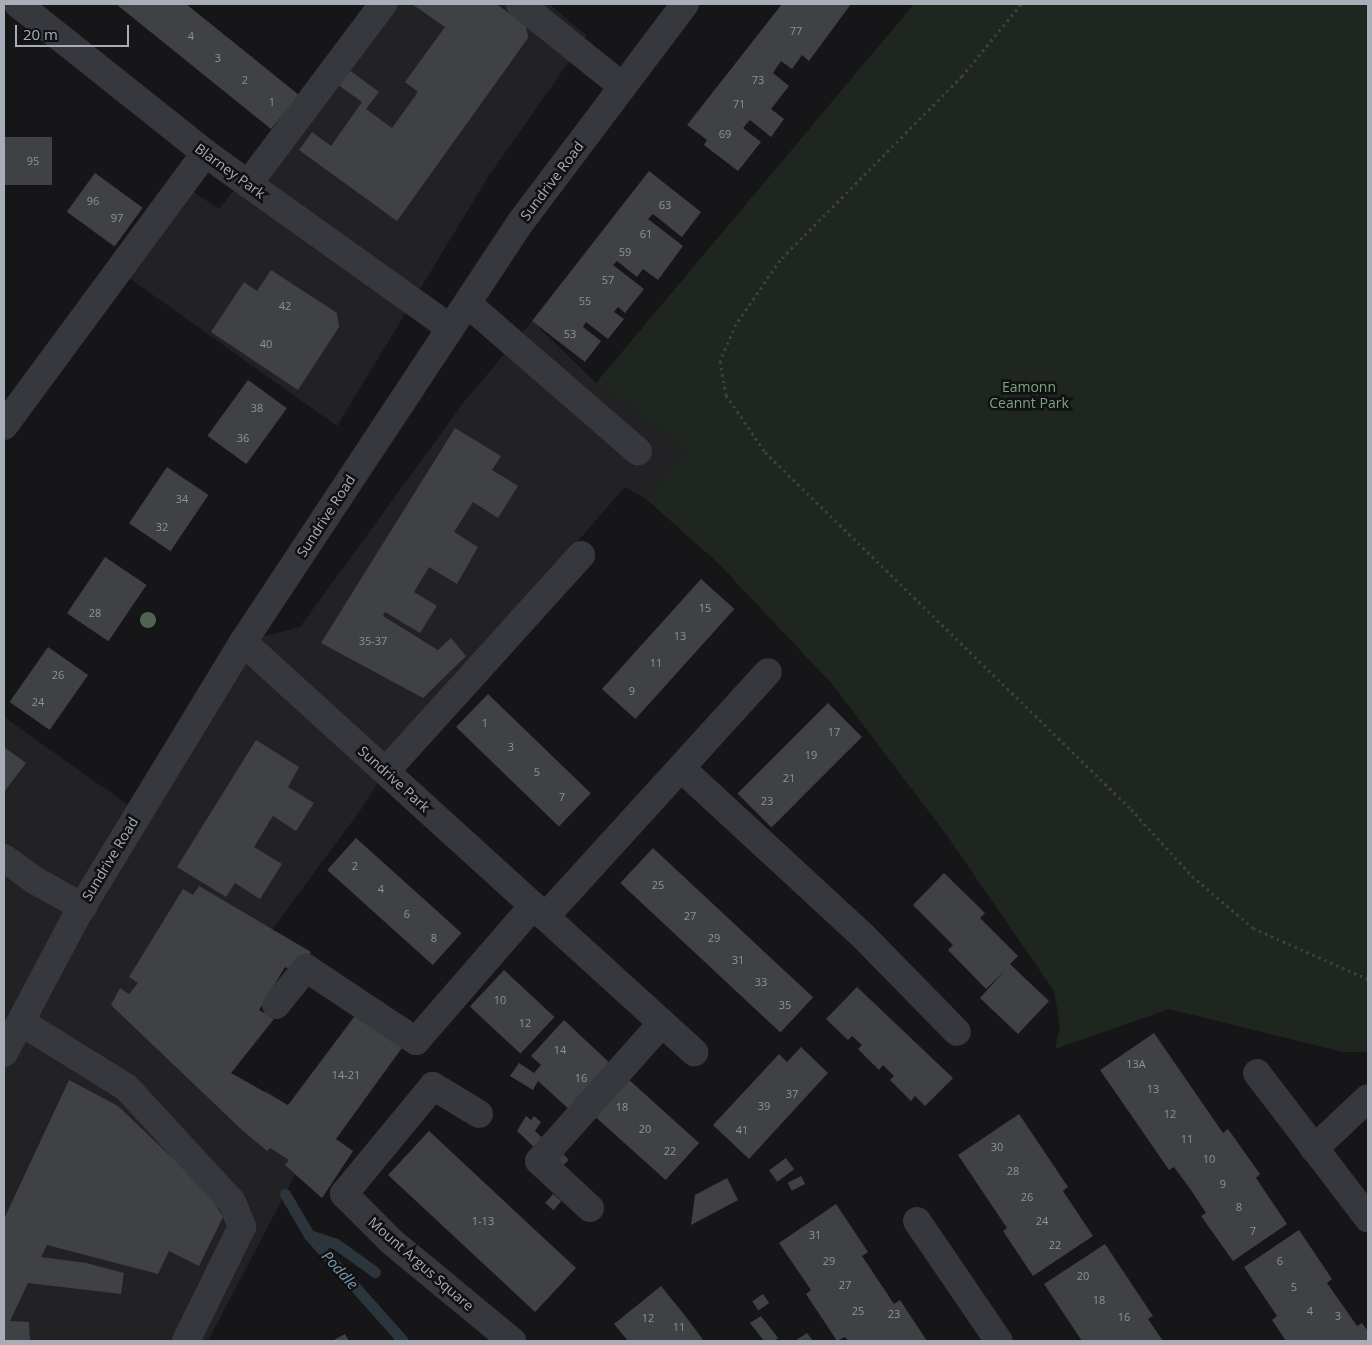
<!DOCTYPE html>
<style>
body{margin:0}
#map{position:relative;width:1372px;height:1345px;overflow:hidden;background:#161618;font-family:"Open Sans",sans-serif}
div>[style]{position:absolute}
.built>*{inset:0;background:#222225}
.green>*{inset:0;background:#1e261f}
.stream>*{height:11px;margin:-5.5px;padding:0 5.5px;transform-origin:5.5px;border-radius:5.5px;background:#2c353c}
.building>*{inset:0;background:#404145;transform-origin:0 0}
.path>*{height:3px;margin-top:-1.5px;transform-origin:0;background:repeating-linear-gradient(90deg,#3d3f44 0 2.5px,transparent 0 6.5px)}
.minor>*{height:28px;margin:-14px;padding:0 14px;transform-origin:14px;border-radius:14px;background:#37383d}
.trees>*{width:16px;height:16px;margin:-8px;border-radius:50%;background:#506452}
span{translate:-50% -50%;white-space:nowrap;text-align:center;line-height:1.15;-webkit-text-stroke:5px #111113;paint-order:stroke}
.number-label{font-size:11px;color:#8e929b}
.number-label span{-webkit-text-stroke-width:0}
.street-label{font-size:14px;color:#a8adb8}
.park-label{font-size:14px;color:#7fa381}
.water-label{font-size:15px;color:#7f9bb3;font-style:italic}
.frame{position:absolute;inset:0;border:5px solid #a8adb8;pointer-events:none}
.scale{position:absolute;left:15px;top:25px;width:114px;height:22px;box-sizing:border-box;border:2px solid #a8adb8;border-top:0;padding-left:6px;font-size:15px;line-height:18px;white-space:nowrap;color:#a8adb8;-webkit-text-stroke:4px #111113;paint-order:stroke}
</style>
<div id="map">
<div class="built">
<div style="clip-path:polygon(371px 4px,549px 4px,587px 36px,488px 177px,337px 426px,129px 278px,192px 191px,219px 209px,308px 98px)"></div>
<div style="clip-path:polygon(532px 321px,596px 383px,687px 451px,645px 498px,625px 487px,404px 740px,362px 808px,271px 931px,311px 952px,299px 974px,285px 967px,259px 1010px,274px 1019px,231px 1073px,264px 1093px,266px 1090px,353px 1151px,322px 1198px,295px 1175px,208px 1341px,4px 1341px,4px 717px,138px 812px,243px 642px,300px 627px,464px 402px)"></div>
</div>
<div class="green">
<div style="clip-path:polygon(914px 4px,1368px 4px,1368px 1052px,1343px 1052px,1169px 1009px,1055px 1049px,1060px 1026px,1054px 991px,948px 837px,833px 685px,719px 564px,645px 498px,687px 451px,596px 383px)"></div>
</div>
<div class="stream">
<div style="left:285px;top:1194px;width:48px;rotate:59.7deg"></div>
<div style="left:309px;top:1235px;width:142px;rotate:48.4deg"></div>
<div style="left:309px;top:1235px;width:28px;rotate:18deg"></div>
<div style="left:336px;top:1244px;width:48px;rotate:35.7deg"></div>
</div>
<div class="building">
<div style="clip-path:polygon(116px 4px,186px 4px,299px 95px,271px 129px)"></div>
<div style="clip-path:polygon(412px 4px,496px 4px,526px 25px,528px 38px,397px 221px,299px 150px,312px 132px,331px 146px,362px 102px,337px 84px,348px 69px,379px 92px,366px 109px,392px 128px,418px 92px,405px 82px,445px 27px)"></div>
<div style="clip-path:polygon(782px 4px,851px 4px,809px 61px,802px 55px,792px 69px,781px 61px,773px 73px,789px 86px,771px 109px,784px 119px,771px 137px,750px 120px,743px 128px,761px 142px,738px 171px,704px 145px,707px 140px,687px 125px)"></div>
<div style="left:4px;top:137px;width:48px;height:48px"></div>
<div style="clip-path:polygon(649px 171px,701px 212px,682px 237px,653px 214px,648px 219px,683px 246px,658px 280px,643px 269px,637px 277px,617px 261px,613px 265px,644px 289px,625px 313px,618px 307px,614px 312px,624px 319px,608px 339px,586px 322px,583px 327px,601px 341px,585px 362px,532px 321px)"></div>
<div style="left:95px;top:173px;width:59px;height:48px;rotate:36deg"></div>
<div style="clip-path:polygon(271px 270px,337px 313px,339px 327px,298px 390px,211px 332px,244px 282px,257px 291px)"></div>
<div style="left:248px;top:380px;width:48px;height:69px;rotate:36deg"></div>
<div style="clip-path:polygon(455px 428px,501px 456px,492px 470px,518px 486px,498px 518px,473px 502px,454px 532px,478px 547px,457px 584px,429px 567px,414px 592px,437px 606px,420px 633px,385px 612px,383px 616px,438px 650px,451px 638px,466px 656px,423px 698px,321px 643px)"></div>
<div style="left:167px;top:467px;width:50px;height:68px;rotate:34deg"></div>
<div style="left:105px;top:557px;width:50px;height:68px;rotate:34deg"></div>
<div style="left:701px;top:579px;width:45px;height:148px;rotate:42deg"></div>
<div style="left:48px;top:647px;width:49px;height:67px;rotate:35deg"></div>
<div style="left:488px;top:694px;width:143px;height:46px;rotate:44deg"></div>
<div style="left:828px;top:703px;width:48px;height:128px;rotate:45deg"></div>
<div style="clip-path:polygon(256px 740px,299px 767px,288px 787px,314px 803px,296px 831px,273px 816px,254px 847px,282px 864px,260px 899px,235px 883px,226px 897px,177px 867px)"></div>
<div style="clip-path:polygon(4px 747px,26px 763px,4px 792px)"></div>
<div style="left:356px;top:838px;width:142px;height:43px;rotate:42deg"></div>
<div style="left:653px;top:848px;width:219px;height:48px;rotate:43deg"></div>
<div style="clip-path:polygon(944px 873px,985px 913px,980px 918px,1018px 956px,1010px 964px,1049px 1001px,1018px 1034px,980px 998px,1005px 970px,986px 989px,948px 950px,953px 945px,913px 905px)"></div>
<div style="clip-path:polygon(199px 886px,311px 952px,299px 974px,285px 967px,259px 1010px,274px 1019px,231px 1073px,288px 1105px,357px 1013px,404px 1045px,336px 1139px,353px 1151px,322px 1198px,285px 1165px,289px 1160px,270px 1148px,267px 1151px,242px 1130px,111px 1005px,120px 988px,129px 994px,138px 983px,129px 977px,183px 889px,193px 895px)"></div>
<div style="left:504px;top:970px;width:69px;height:50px;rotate:43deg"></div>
<div style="clip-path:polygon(857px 987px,953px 1078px,925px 1106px,915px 1096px,911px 1101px,890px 1080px,894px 1076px,883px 1065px,879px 1070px,858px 1049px,862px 1045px,852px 1036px,848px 1040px,826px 1019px)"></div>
<div style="clip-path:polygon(564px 1020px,614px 1067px,572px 1112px,538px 1081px,533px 1090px,510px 1076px,519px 1063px,534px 1073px,541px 1065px,531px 1056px)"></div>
<div style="clip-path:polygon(1154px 1033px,1223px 1133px,1228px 1129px,1260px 1174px,1256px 1178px,1287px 1224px,1233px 1261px,1201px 1216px,1206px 1213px,1191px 1190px,1174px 1167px,1169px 1170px,1100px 1070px)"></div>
<div style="clip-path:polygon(801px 1047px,828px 1073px,749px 1159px,713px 1125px,779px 1054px,787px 1062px)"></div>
<div style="left:627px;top:1078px;width:97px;height:50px;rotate:42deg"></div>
<div style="clip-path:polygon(69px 1080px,118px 1106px,208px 1192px,223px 1217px,199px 1266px,169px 1251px,158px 1274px,47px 1245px,41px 1257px,86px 1263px,124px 1273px,121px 1294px,28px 1283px,10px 1321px,29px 1322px,30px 1341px,4px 1341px,4px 1219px)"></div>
<div style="clip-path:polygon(1019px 1114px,1068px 1187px,1063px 1191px,1093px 1236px,1033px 1276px,1003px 1231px,1007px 1228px,958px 1155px)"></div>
<div style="clip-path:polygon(526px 1116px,531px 1120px,534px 1116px,541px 1122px,535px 1131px,546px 1141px,537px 1150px,517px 1131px)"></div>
<div style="left:429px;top:1131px;width:201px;height:60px;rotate:43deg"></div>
<div style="left:561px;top:1152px;width:11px;height:12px;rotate:45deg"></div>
<div style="left:786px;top:1158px;width:14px;height:21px;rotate:54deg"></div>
<div style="left:801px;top:1176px;width:9px;height:15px;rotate:63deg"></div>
<div style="clip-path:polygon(727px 1178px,738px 1200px,691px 1225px,695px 1195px)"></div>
<div style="left:553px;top:1194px;width:11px;height:12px;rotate:41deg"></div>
<div style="clip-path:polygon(836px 1204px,868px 1252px,862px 1256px,894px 1304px,900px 1300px,927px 1341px,848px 1341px,845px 1337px,837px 1341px,806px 1294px,811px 1290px,779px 1243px)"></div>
<div style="clip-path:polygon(1299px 1230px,1332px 1279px,1327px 1283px,1357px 1326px,1362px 1323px,1368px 1331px,1368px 1341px,1286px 1341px,1272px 1320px,1277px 1316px,1244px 1267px)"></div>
<div style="clip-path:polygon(1105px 1244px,1153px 1316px,1148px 1319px,1163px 1341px,1082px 1341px,1044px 1284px)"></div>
<div style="clip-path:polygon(661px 1286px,683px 1313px,704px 1341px,628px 1341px,614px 1324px)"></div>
<div style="left:763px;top:1294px;width:11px;height:13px;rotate:56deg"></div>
<div style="clip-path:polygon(761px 1316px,778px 1338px,774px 1341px,764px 1341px,750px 1323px)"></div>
<div style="clip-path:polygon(807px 1333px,813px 1341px,795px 1341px)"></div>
<div style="clip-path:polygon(345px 1334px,349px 1341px,332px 1341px)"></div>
</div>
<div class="path">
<div style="left:1021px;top:4px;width:93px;rotate:129.3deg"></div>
<div style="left:962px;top:76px;width:259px;rotate:134.7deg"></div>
<div style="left:780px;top:260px;width:78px;rotate:124.5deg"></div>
<div style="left:736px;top:324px;width:40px;rotate:113.4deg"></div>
<div style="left:720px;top:361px;width:35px;rotate:80deg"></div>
<div style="left:726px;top:395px;width:69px;rotate:55.6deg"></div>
<div style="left:765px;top:452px;width:511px;rotate:44.29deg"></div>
<div style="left:1131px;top:809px;width:91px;rotate:47.7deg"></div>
<div style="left:1192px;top:876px;width:80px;rotate:40.4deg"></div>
<div style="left:1253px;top:928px;width:126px;rotate:23.9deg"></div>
</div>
<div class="minor">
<div style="left:18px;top:4px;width:239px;rotate:38.5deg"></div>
<div style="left:205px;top:153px;width:301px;rotate:35.5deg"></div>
<div style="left:520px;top:4px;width:131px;rotate:38.8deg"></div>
<div style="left:248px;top:184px;width:225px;rotate:-53.1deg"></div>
<div style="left:468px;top:304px;width:225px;rotate:40.9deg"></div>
<div style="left:4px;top:426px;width:339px;rotate:-53.6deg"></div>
<div style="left:243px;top:642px;width:610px;rotate:42.27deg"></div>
<div style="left:681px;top:768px;width:248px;rotate:42.7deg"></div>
<div style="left:863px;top:936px;width:134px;rotate:45.6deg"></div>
<div style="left:386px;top:771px;width:291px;rotate:-47.9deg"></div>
<div style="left:4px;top:858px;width:39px;rotate:36deg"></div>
<div style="left:36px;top:881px;width:54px;rotate:29deg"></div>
<div style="left:545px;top:917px;width:331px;rotate:-47.7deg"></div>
<div style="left:276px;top:1005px;width:48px;rotate:-51deg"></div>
<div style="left:306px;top:968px;width:132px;rotate:33.6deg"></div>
<div style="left:416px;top:1041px;width:179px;rotate:-49.1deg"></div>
<div style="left:21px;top:1022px;width:123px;rotate:31.8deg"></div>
<div style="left:126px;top:1087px;width:156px;rotate:47.3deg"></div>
<div style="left:232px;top:1202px;width:27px;rotate:68deg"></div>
<div style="left:242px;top:1227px;width:127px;rotate:116.2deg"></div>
<div style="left:4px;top:1053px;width:156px;rotate:-62.1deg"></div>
<div style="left:77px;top:915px;width:320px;rotate:-58.7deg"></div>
<div style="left:243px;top:642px;width:502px;rotate:-56.53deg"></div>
<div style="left:520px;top:223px;width:274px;rotate:-53deg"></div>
<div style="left:1257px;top:1073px;width:183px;rotate:52.6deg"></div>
<div style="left:479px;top:1114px;width:54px;rotate:-148.7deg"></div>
<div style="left:433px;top:1086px;width:140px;rotate:129.5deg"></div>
<div style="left:344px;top:1194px;width:68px;rotate:45deg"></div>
<div style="left:392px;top:1242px;width:156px;rotate:39.5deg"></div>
<div style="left:1314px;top:1149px;width:74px;rotate:-43.4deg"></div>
<div style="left:590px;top:1208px;width:69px;rotate:-137.3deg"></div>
<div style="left:539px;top:1161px;width:185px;rotate:-48.3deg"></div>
<div style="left:917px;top:1221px;width:145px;rotate:55.7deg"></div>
</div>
<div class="trees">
<div style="left:148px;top:620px"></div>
</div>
<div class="number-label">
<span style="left:796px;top:31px">77</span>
<span style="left:191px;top:36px">4</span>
<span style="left:218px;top:58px">3</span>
<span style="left:245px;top:80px">2</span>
<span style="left:758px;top:80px">73</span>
<span style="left:272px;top:102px">1</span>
<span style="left:739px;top:104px">71</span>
<span style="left:725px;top:134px">69</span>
<span style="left:33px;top:161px">95</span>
<span style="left:93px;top:201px">96</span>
<span style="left:665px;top:205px">63</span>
<span style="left:117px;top:218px">97</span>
<span style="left:646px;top:234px">61</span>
<span style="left:625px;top:252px">59</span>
<span style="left:608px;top:280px">57</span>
<span style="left:585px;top:301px">55</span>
<span style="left:285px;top:306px">42</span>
<span style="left:570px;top:334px">53</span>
<span style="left:266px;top:344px">40</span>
<span style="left:257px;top:408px">38</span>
<span style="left:243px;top:438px">36</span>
<span style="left:182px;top:499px">34</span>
<span style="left:162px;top:527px">32</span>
<span style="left:705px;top:608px">15</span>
<span style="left:95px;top:613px">28</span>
<span style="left:680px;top:636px">13</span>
<span style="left:373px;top:641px">35-37</span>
<span style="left:656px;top:663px">11</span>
<span style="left:58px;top:675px">26</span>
<span style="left:632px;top:691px">9</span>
<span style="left:38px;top:702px">24</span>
<span style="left:485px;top:723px">1</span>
<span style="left:834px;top:732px">17</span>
<span style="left:511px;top:747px">3</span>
<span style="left:811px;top:755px">19</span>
<span style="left:537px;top:772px">5</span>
<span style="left:789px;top:778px">21</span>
<span style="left:562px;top:797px">7</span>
<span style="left:767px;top:801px">23</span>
<span style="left:355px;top:866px">2</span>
<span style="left:658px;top:885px">25</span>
<span style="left:381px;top:889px">4</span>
<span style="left:407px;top:914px">6</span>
<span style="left:690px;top:916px">27</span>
<span style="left:434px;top:938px">8</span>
<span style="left:714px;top:938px">29</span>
<span style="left:738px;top:960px">31</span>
<span style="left:761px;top:982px">33</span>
<span style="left:500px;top:1000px">10</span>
<span style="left:785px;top:1005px">35</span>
<span style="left:525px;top:1023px">12</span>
<span style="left:560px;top:1050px">14</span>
<span style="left:1136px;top:1064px">13A</span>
<span style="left:346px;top:1075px">14-21</span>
<span style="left:581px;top:1078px">16</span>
<span style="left:1153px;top:1089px">13</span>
<span style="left:792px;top:1094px">37</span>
<span style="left:764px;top:1106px">39</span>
<span style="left:622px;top:1107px">18</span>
<span style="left:1170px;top:1114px">12</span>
<span style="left:645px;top:1129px">20</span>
<span style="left:742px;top:1130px">41</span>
<span style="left:1187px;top:1139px">11</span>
<span style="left:997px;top:1147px">30</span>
<span style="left:670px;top:1151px">22</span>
<span style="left:1209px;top:1159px">10</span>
<span style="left:1013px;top:1171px">28</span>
<span style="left:1223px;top:1184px">9</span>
<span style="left:1027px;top:1197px">26</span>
<span style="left:1239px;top:1207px">8</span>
<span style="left:483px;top:1221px">1-13</span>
<span style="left:1042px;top:1221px">24</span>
<span style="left:1253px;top:1231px">7</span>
<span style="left:815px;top:1235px">31</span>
<span style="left:1055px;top:1245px">22</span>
<span style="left:829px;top:1261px">29</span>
<span style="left:1280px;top:1261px">6</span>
<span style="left:1083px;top:1276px">20</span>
<span style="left:845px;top:1285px">27</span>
<span style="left:1294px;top:1287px">5</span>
<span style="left:1099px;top:1300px">18</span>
<span style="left:858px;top:1311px">25</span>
<span style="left:1310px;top:1311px">4</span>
<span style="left:894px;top:1314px">23</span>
<span style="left:1338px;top:1316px">3</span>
<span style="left:1124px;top:1317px">16</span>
<span style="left:648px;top:1318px">12</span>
<span style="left:679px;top:1327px">11</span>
</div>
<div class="street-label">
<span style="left:230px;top:171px;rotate:36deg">Blarney Park</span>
<span style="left:552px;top:181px;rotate:-53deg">Sundrive Road</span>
<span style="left:326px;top:516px;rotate:-57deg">Sundrive Road</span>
<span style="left:394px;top:779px;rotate:42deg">Sundrive Park</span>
<span style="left:110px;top:859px;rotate:-59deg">Sundrive Road</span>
<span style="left:421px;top:1264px;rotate:41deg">Mount Argus Square</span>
</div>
<div class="park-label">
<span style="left:1029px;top:395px">Eamonn<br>Ceannt Park</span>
</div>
<div class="water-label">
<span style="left:340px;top:1270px;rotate:48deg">Poddle</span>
</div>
<div class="frame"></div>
<div class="scale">20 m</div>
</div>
